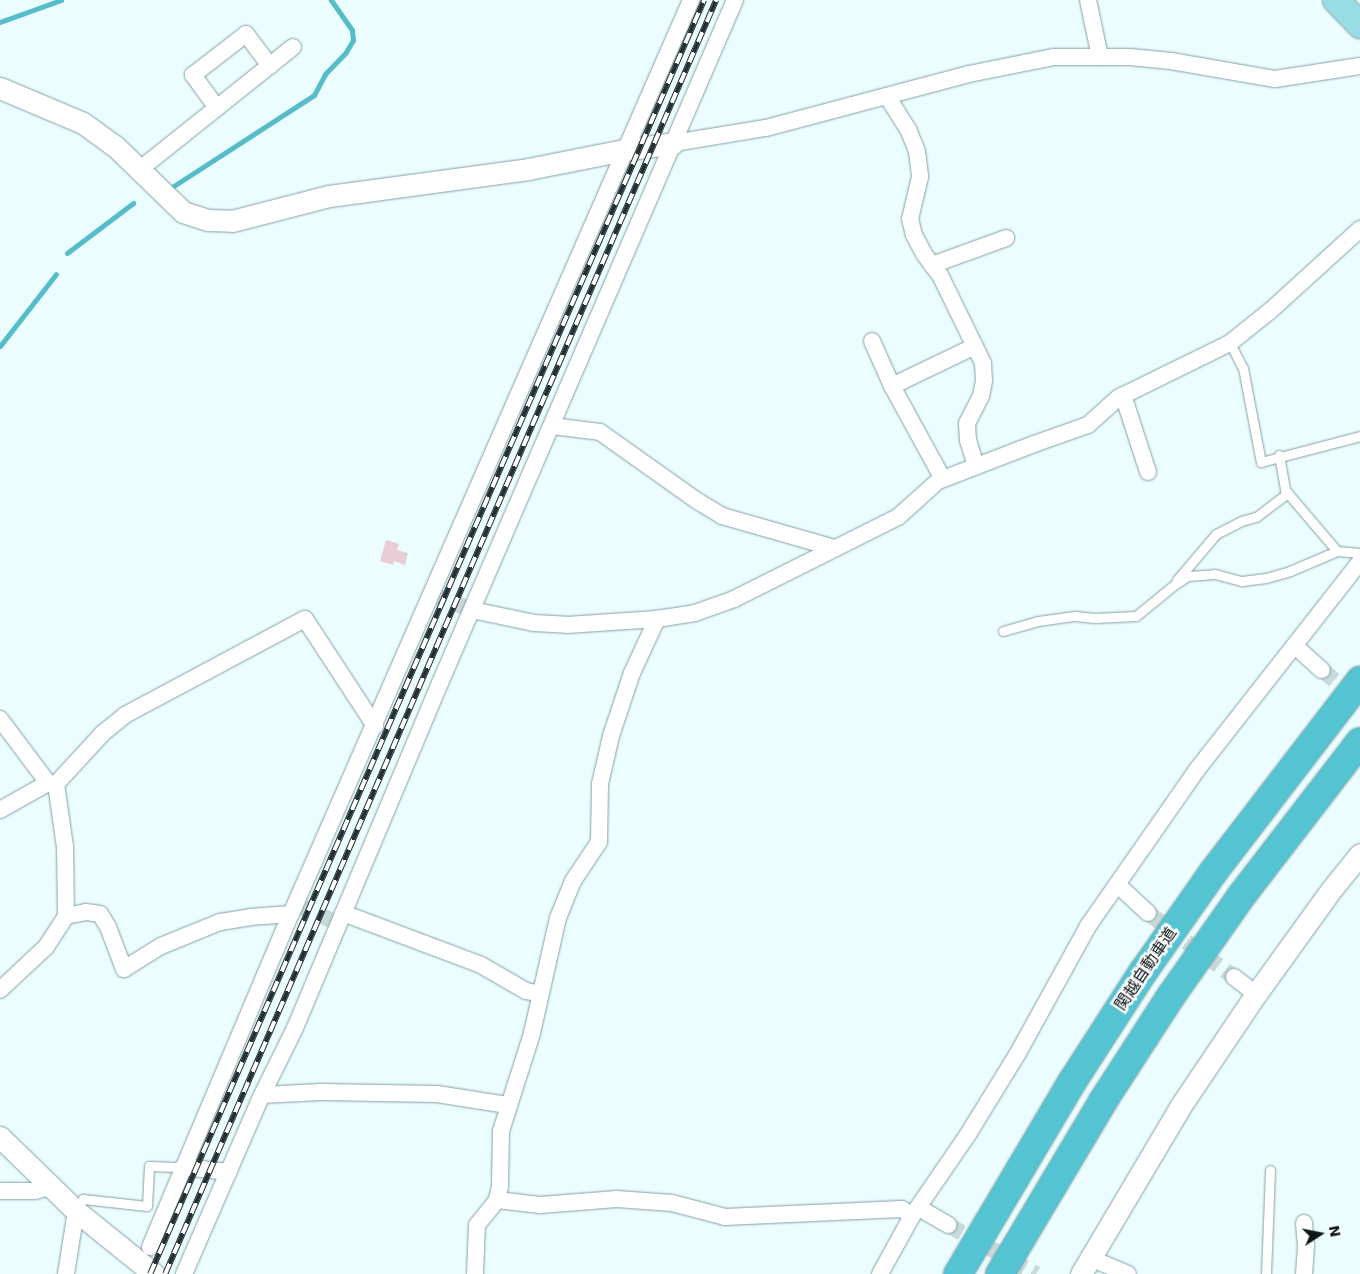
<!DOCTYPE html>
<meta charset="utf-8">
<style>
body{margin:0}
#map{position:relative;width:1360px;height:1274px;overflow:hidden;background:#ebfdff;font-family:"DejaVu Sans","Noto Sans JP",sans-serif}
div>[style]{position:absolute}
.stream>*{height:5px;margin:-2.5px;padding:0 2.5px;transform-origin:2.5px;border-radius:2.5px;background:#55bcca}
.building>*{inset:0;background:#e8cdd6}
.minor-tunnel>*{height:16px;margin-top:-8px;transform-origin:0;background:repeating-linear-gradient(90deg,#cadadc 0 16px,transparent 0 24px)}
.roads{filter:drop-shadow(0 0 1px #84a0a4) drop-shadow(0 0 1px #84a0a4)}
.service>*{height:9px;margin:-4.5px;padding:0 4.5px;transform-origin:4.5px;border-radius:4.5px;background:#fff}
.minor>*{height:16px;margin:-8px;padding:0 8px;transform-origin:8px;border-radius:8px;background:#fff}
.tertiary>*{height:21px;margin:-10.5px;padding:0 10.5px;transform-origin:10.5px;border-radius:10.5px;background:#fff}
.primary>*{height:26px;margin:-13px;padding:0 13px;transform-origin:13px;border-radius:13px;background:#98dce4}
.motorway>*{height:28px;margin:-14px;padding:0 14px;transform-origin:14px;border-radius:14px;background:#54c4d2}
.rail>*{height:5.5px;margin-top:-2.75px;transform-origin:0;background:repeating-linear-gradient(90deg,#fff 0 11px,#232f30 0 22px);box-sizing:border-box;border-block:1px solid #232f30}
span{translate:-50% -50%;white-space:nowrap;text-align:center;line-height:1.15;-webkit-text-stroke:5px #fff;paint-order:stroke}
.street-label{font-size:16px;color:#0c1718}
.north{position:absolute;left:1295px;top:1209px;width:50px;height:50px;-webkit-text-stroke:4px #fff;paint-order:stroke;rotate:79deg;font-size:14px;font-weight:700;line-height:20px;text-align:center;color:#0c1718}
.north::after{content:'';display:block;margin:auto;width:18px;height:22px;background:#0c1718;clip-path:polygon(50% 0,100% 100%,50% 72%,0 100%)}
</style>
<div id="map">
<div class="stream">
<div style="left:0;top:22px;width:65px;rotate:-19.8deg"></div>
<div style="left:172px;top:187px;width:169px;rotate:-32.9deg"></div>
<div style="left:314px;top:95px;width:24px;rotate:-62deg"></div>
<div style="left:325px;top:74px;width:30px;rotate:-46deg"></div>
<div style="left:346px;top:52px;width:14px;rotate:-60deg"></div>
<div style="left:353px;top:40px;width:10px;rotate:-96deg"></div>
<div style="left:352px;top:30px;width:37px;rotate:-125deg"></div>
<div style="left:67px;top:253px;width:83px;rotate:-37.1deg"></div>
<div style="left:0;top:346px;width:91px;rotate:-52.1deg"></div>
</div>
<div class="building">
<div style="clip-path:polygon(386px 540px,399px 544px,397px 550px,408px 553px,405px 565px,394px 561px,393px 565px,380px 561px)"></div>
</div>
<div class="minor-tunnel">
<div style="left:432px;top:594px;width:43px;rotate:21.8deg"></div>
<div style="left:1322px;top:670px;width:45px;rotate:39.6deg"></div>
<div style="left:296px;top:904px;width:47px;rotate:24.9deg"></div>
<div style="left:1148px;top:913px;width:107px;rotate:36.7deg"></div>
<div style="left:948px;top:1225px;width:101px;rotate:29.1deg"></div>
</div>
<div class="roads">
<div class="service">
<div style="left:1230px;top:343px;width:28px;rotate:63deg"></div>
<div style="left:1243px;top:368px;width:96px;rotate:79.2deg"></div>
<div style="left:1261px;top:462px;width:102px;rotate:-14.7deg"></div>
<div style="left:1279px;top:455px;width:36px;rotate:80deg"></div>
<div style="left:1285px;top:490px;width:80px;rotate:49.6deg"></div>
<div style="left:1337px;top:551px;width:23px;rotate:5deg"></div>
<div style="left:1177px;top:580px;width:60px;rotate:-49.7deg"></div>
<div style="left:1216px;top:534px;width:28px;rotate:-27deg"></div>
<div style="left:1241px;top:521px;width:16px;rotate:-15deg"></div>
<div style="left:1256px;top:517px;width:40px;rotate:-37deg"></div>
<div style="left:1003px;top:631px;width:36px;rotate:-16deg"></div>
<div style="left:1038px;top:621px;width:37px;rotate:-8deg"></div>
<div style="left:1075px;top:616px;width:20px;rotate:6deg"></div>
<div style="left:1095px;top:618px;width:41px;rotate:-2.8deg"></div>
<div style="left:1136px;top:616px;width:49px;rotate:-39.2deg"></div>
<div style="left:1174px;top:585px;width:17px;rotate:-33deg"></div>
<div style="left:1188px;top:576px;width:27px;rotate:-4deg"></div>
<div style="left:1215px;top:574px;width:28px;rotate:15deg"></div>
<div style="left:1242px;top:581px;width:24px;rotate:-7deg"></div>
<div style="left:1266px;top:578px;width:25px;rotate:-16deg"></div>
<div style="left:1290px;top:571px;width:51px;rotate:-23.1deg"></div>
<div style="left:76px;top:1211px;width:14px;rotate:-60deg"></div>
<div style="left:83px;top:1199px;width:64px;rotate:6.2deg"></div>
<div style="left:147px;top:1206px;width:40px;rotate:-87.1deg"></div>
<div style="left:149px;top:1166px;width:34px;rotate:2deg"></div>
<div style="left:1266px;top:1274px;width:104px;rotate:-87.8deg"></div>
</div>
<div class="minor">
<div style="left:1088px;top:0;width:58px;rotate:78.1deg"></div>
<div style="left:887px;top:96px;width:39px;rotate:58deg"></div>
<div style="left:908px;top:129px;width:24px;rotate:68deg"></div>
<div style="left:917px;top:151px;width:26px;rotate:83deg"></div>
<div style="left:920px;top:177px;width:43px;rotate:103.4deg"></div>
<div style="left:910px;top:219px;width:16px;rotate:76deg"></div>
<div style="left:914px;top:235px;width:21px;rotate:62deg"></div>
<div style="left:924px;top:254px;width:26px;rotate:53deg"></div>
<div style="left:940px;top:275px;width:98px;rotate:64deg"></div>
<div style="left:983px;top:363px;width:18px;rotate:87deg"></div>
<div style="left:984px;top:381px;width:15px;rotate:101deg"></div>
<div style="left:981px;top:396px;width:30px;rotate:117deg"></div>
<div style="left:967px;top:423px;width:17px;rotate:87deg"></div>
<div style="left:968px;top:440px;width:27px;rotate:73deg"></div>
<div style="left:217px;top:108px;width:41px;rotate:-126deg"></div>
<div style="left:193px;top:75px;width:67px;rotate:-37.7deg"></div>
<div style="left:246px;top:34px;width:40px;rotate:53deg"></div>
<div style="left:674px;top:143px;width:93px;rotate:-9.3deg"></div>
<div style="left:766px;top:128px;width:210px;rotate:-14.9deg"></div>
<div style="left:969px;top:74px;width:87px;rotate:-11.3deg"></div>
<div style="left:1054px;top:57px;width:76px"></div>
<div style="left:1130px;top:57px;width:41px;rotate:5.6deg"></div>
<div style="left:1171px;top:61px;width:106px;rotate:9.8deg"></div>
<div style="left:1275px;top:79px;width:86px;rotate:-8.7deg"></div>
<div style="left:139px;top:170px;width:197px;rotate:-38.6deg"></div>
<div style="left:932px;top:265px;width:79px;rotate:-20deg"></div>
<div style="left:872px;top:341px;width:49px;rotate:66deg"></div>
<div style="left:892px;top:386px;width:106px;rotate:61.3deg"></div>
<div style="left:892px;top:386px;width:92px;rotate:-25.7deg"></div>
<div style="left:1123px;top:395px;width:81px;rotate:72deg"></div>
<div style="left:552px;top:426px;width:48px;rotate:7.1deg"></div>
<div style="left:600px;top:432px;width:121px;rotate:35.3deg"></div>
<div style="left:699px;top:502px;width:27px;rotate:31deg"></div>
<div style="left:722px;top:516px;width:116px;rotate:15.9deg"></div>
<div style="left:472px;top:610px;width:63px;rotate:11.8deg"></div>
<div style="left:534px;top:623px;width:33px;rotate:3deg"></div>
<div style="left:567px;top:625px;width:90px;rotate:-3.8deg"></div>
<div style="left:657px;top:619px;width:38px;rotate:-9deg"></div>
<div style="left:695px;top:613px;width:41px;rotate:-19.7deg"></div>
<div style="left:734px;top:599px;width:183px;rotate:-26.6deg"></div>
<div style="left:898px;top:517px;width:54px;rotate:-42deg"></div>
<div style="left:938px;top:481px;width:103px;rotate:-21.1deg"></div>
<div style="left:1034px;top:444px;width:57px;rotate:-19.4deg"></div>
<div style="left:1088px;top:425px;width:40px;rotate:-42deg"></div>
<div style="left:1118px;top:398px;width:125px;rotate:-26.2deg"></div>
<div style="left:1230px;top:343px;width:51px;rotate:-38.7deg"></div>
<div style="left:1270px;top:311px;width:122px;rotate:-42.3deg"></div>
<div style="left:1295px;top:646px;width:36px;rotate:42deg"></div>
<div style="left:0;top:719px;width:80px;rotate:53.1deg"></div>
<div style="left:0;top:810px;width:55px;rotate:-29.4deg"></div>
<div style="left:48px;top:783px;width:8px;rotate:7deg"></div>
<div style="left:56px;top:784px;width:69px;rotate:-47.3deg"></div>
<div style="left:103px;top:733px;width:28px;rotate:-39deg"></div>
<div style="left:125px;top:715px;width:204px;rotate:-28.1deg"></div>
<div style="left:305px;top:619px;width:128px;rotate:56.8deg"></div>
<div style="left:1118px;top:885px;width:41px;rotate:43deg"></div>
<div style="left:343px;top:913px;width:147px;rotate:20.6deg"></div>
<div style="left:481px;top:965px;width:52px;rotate:30deg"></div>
<div style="left:526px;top:991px;width:15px;rotate:11deg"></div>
<div style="left:66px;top:916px;width:20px;rotate:-11deg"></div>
<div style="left:86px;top:912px;width:14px;rotate:8deg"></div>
<div style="left:100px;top:914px;width:15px;rotate:58deg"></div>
<div style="left:108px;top:927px;width:45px;rotate:69.1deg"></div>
<div style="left:124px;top:969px;width:44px;rotate:-31.9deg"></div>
<div style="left:161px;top:946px;width:64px;rotate:-22.1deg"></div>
<div style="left:220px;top:922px;width:30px;rotate:-9deg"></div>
<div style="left:250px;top:917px;width:41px;rotate:-4.2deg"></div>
<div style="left:1234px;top:977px;width:28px;rotate:38deg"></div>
<div style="left:0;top:990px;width:63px;rotate:-43.1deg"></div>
<div style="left:46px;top:947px;width:37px;rotate:-57deg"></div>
<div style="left:66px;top:916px;width:69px;rotate:-90.8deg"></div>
<div style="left:65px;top:847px;width:64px;rotate:-98.1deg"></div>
<div style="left:262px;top:1095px;width:59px;rotate:-2.9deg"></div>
<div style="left:321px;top:1092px;width:116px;rotate:1deg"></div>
<div style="left:437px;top:1094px;width:71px;rotate:8.9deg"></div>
<div style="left:183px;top:1167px;width:46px;rotate:6.2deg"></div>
<div style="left:0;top:1191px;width:35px"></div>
<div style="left:35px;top:1191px;width:17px;rotate:-17deg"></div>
<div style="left:497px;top:1200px;width:14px;rotate:-78deg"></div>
<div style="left:500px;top:1186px;width:55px;rotate:-89deg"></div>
<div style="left:501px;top:1131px;width:103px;rotate:-72.4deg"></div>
<div style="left:532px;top:1033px;width:118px;rotate:-77.3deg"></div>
<div style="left:558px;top:918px;width:40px;rotate:-68deg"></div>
<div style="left:573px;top:881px;width:47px;rotate:-56.3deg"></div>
<div style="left:599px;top:842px;width:58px;rotate:-89deg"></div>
<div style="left:600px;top:784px;width:49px;rotate:-77.1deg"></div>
<div style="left:611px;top:736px;width:66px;rotate:-71.6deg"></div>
<div style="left:632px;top:673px;width:60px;rotate:-65.2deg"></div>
<div style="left:919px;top:1208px;width:34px;rotate:30deg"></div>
<div style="left:1304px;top:1223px;width:23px;rotate:85deg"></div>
<div style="left:1306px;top:1246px;width:28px;rotate:94deg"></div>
<div style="left:150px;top:1247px;width:362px;rotate:-67.1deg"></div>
<div style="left:291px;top:914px;width:998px;rotate:-66.36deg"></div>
<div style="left:1090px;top:1258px;width:41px;rotate:22.8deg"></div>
<div style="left:66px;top:1274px;width:64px;rotate:-81deg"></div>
<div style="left:184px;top:1274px;width:195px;rotate:-66.5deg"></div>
<div style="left:262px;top:1095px;width:75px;rotate:-63.8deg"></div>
<div style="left:295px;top:1028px;width:374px;rotate:-67.2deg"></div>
<div style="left:440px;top:683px;width:744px;rotate:-66.64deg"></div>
<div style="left:475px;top:1274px;width:49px;rotate:-87.7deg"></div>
<div style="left:477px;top:1225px;width:32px;rotate:-51deg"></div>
<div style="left:497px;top:1200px;width:43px;rotate:6.6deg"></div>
<div style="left:540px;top:1205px;width:77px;rotate:-4.5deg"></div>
<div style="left:617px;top:1199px;width:55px;rotate:4.2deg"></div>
<div style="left:672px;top:1203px;width:55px;rotate:14.8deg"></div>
<div style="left:725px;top:1217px;width:177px;rotate:-2.6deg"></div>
<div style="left:902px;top:1209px;width:12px;rotate:35deg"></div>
<div style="left:880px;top:1274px;width:66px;rotate:-61.1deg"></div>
<div style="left:912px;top:1216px;width:97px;rotate:-55.5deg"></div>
<div style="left:967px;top:1136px;width:97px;rotate:-58.4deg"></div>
<div style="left:1018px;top:1053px;width:145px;rotate:-61.1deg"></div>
<div style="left:1088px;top:926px;width:189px;rotate:-55.1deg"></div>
<div style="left:1196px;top:771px;width:266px;rotate:-51.9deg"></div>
</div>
<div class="tertiary">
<div style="left:0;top:88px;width:90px;rotate:22.9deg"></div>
<div style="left:83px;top:123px;width:39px;rotate:36deg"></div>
<div style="left:115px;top:146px;width:95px;rotate:44.1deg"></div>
<div style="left:183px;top:212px;width:26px;rotate:18deg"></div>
<div style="left:208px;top:220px;width:24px;rotate:2deg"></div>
<div style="left:232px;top:221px;width:100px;rotate:-14.5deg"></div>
<div style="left:329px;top:196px;width:201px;rotate:-7.7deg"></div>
<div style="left:528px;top:169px;width:98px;rotate:-11.2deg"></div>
<div style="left:624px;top:150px;width:50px;rotate:-8deg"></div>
<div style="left:0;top:1137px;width:106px;rotate:44.2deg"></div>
<div style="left:76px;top:1211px;width:100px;rotate:38.9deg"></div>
<div style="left:1081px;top:1274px;width:194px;rotate:-59.3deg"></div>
<div style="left:1180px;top:1107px;width:136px;rotate:-56.1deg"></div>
<div style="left:1256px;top:994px;width:128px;rotate:-54.2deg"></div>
<div style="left:1331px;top:890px;width:46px;rotate:-51.1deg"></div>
</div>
<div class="primary">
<div style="left:1336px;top:0;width:35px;rotate:46deg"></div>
</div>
<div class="motorway">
<div style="left:958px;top:1274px;width:223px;rotate:-59.3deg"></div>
<div style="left:1072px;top:1082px;width:131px;rotate:-57.2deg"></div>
<div style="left:1143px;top:972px;width:123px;rotate:-54.9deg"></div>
<div style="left:1214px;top:871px;width:240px;rotate:-52.5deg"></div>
<div style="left:1000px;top:1274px;width:201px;rotate:-59.2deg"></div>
<div style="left:1103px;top:1101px;width:125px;rotate:-57.1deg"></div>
<div style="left:1171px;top:996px;width:123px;rotate:-54.9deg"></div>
<div style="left:1242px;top:895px;width:193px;rotate:-52.4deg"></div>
</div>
</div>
<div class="rail">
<div style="left:150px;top:1274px;width:1389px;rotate:-66.5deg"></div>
<div style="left:165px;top:1274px;width:1388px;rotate:-66.61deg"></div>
</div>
<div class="street-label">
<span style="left:1146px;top:969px;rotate:-56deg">関越自動車道</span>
</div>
<div class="north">N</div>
</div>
